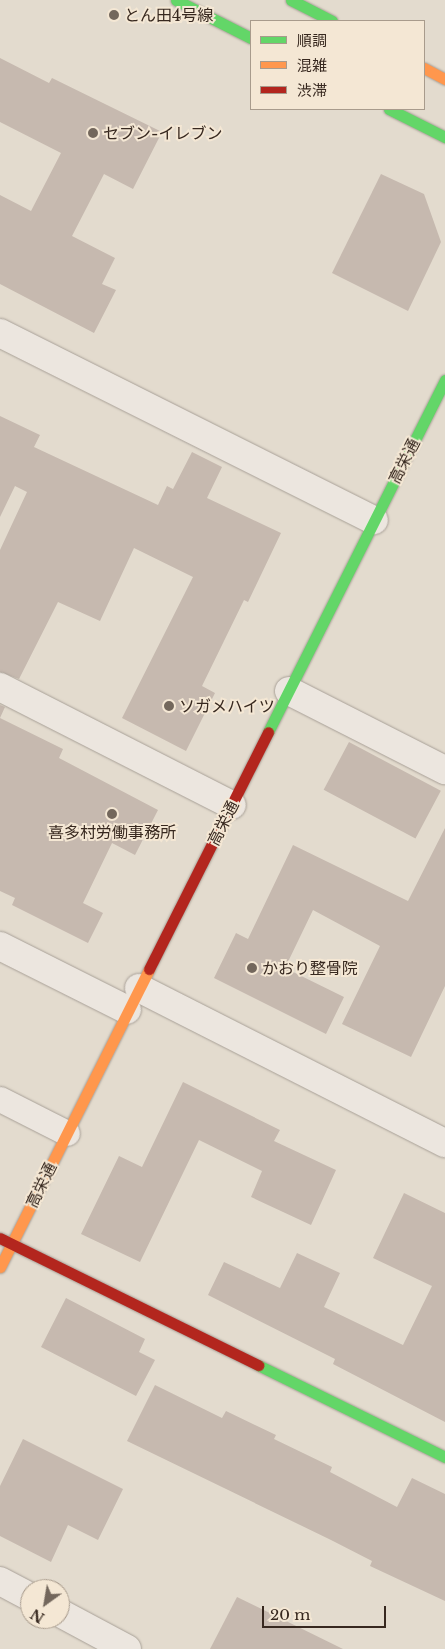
<!DOCTYPE html>
<meta charset="utf-8">
<style>
body{margin:0}
#map{position:relative;width:445px;height:1649px;overflow:hidden;background:#e3dbce;font-family:"Libre Baskerville","Noto Sans JP",serif}
div>[style]{position:absolute}
.building>*{inset:0;background:#c6b9af;transform-origin:0 0}
.roads{filter:drop-shadow(0 0 1px #a8a097) drop-shadow(0 0 1px #a8a097)}
.lane>*{height:25px;margin:-12.5px;padding:0 12.5px;transform-origin:12.5px;border-radius:12.5px;background:#ece6df}
.street>*{height:28px;margin:-14px;padding:0 14px;transform-origin:14px;border-radius:14px;background:#ece6df}
.fast>*{height:11px;margin:-5.5px;padding:0 5.5px;transform-origin:5.5px;border-radius:5.5px;background:#63d668}
.slow>*{height:11px;margin:-5.5px;padding:0 5.5px;transform-origin:5.5px;border-radius:5.5px;background:#ff974d}
.jam>*{height:11px;margin:-5.5px;padding:0 5.5px;transform-origin:5.5px;border-radius:5.5px;background:#b3261e}
.dots>*{width:14px;height:14px;translate:-50% -50%;box-sizing:border-box;border:2px solid #f4e7d4;border-radius:50%}
span{translate:-50% -50%;white-space:nowrap;text-align:center;line-height:1.15;-webkit-text-stroke:4px #f4e7d4;paint-order:stroke}
.poi-label{font-size:16px;color:#37281f}
.left{translate:0 -50%;text-align:left}
.street-label{font-size:16px;color:#37281f}
.legend{position:absolute;left:250px;top:20px;width:175px;height:90px;box-sizing:border-box;background:#f4e7d4;border:1px solid #a89b8c;margin:0;padding:6px 9px;list-style:none;font-size:15px;color:#37281f}
.legend li{display:flex;align-items:center;gap:10px;height:25px}
.legend b{width:25px;border:1px solid #a89b8c}
.north{position:absolute;left:20px;top:1579px;width:50px;height:50px;box-sizing:border-box;background:#f4e7d4;border:1px solid #a89b8c;border-radius:50%;rotate:212deg;font-size:14px;font-weight:700;line-height:20px;text-align:center;color:#37281f}
.north::after{content:'';display:block;margin:auto;width:18px;height:22px;background:#73675c;clip-path:polygon(50% 0,100% 100%,50% 72%,0 100%)}
.scale{position:absolute;left:262px;top:1606px;width:124px;height:22px;box-sizing:border-box;border:2px solid #37281f;border-top:0;padding-left:6px;font-size:15px;line-height:18px;white-space:nowrap;color:#37281f;-webkit-text-stroke:4px #f4e7d4;paint-order:stroke}
</style>
<div id="map">
<div class="building">
<div style="clip-path:polygon(0 58px,49px 83px,52px 78px,162px 132px,133px 189px,104px 174px,72px 236px,115px 258px,102px 284px,116px 290px,94px 333px,0 284px,0 195px,31px 211px,61px 153px,0 122px)"></div>
<div style="clip-path:polygon(381px 174px,424px 194px,441px 242px,408px 311px,332px 273px)"></div>
<div style="clip-path:polygon(0 416px,40px 435px,34px 447px,158px 505px,167px 486px,173px 489px,192px 452px,222px 467px,207px 498px,281px 533px,248px 602px,244px 600px,202px 686px,215px 693px,186px 751px,122px 718px,193px 577px,134px 548px,100px 621px,58px 602px,19px 679px,0 672px,0 550px,27px 492px,15px 486px,0 517px)"></div>
<div style="clip-path:polygon(0 705px,5px 707px,0 718px,63px 749px,59px 758px,158px 810px,135px 855px,112px 843px,83px 903px,103px 913px,88px 943px,12px 905px,15px 898px,0 891px)"></div>
<div style="left:349px;top:742px;width:104px;height:54px;rotate:28deg"></div>
<div style="clip-path:polygon(445px 828px,445px 986px,411px 1057px,342px 1024px,380px 946px,313px 910px,285px 968px,344px 997px,326px 1034px,214px 978px,236px 933px,248px 939px,293px 845px,408px 901px)"></div>
<div style="clip-path:polygon(183px 1082px,280px 1130px,274px 1141px,336px 1170px,311px 1225px,251px 1197px,262px 1171px,199px 1140px,140px 1262px,81px 1234px,119px 1156px,142px 1167px)"></div>
<div style="clip-path:polygon(404px 1193px,445px 1213px,445px 1422px,333px 1364px,335px 1359px,208px 1295px,224px 1262px,280px 1288px,297px 1253px,340px 1273px,324px 1307px,403px 1345px,432px 1286px,373px 1258px)"></div>
<div style="clip-path:polygon(66px 1298px,145px 1339px,139px 1352px,155px 1360px,136px 1396px,41px 1347px)"></div>
<div style="clip-path:polygon(155px 1385px,222px 1418px,226px 1411px,276px 1435px,274px 1439px,332px 1467px,330px 1472px,397px 1507px,412px 1478px,445px 1494px,445px 1601px,370px 1566px,372px 1561px,331px 1540px,127px 1441px)"></div>
<div style="clip-path:polygon(23px 1439px,123px 1489px,98px 1540px,68px 1525px,51px 1562px,0 1536px,0 1486px)"></div>
<div style="clip-path:polygon(237px 1597px,343px 1649px,210px 1649px)"></div>
</div>
<div class="roads">
<div class="lane">
<div style="left:0;top:1099px;width:75px;rotate:26.9deg"></div>
</div>
<div class="street">
<div style="left:0;top:333px;width:418px;rotate:26.6deg"></div>
<div style="left:0;top:687px;width:260px;rotate:27deg"></div>
<div style="left:289px;top:691px;width:175px;rotate:26.9deg"></div>
<div style="left:0;top:946px;width:142px;rotate:26.7deg"></div>
<div style="left:139px;top:988px;width:343px;rotate:26.9deg"></div>
<div style="left:0;top:1581px;width:34px;rotate:28deg"></div>
<div style="left:60px;top:1613px;width:76px;rotate:28.2deg"></div>
</div>
<div class="fast">
<div style="left:176px;top:0;width:84px;rotate:26.9deg"></div>
<div style="left:291px;top:0;width:46px;rotate:27.1deg"></div>
<div style="left:389px;top:109px;width:63px;rotate:26.6deg"></div>
<div style="left:268px;top:732px;width:394px;rotate:-63.3deg"></div>
<div style="left:258px;top:1365px;width:208px;rotate:26.2deg"></div>
</div>
<div class="slow">
<div style="left:424px;top:68px;width:24px;rotate:28deg"></div>
<div style="left:0;top:1267px;width:333px;rotate:-63.4deg"></div>
</div>
<div class="jam">
<div style="left:149px;top:969px;width:265px;rotate:-63.3deg"></div>
<div style="left:0;top:1238px;width:288px;rotate:26.2deg"></div>
</div>
</div>
<div class="dots">
<div style="left:114px;top:15px;background:#73675c"></div>
<div style="left:93px;top:133px;background:#73675c"></div>
<div style="left:169px;top:706px;background:#73675c"></div>
<div style="left:112px;top:814px;background:#73675c"></div>
<div style="left:252px;top:968px;background:#73675c"></div>
</div>
<div class="poi-label">
<span class="left" style="left:124px;top:15px">とん田4号線</span>
<span class="left" style="left:103px;top:133px">セブン-イレブン</span>
<span class="left" style="left:179px;top:706px">ソガメハイツ</span>
<span style="left:112px;top:832px">喜多村労働事務所</span>
<span class="left" style="left:262px;top:968px">かおり整骨院</span>
</div>
<div class="street-label">
<span style="left:404px;top:461px;rotate:-63deg">高栄通</span>
<span style="left:223px;top:823px;rotate:-63deg">高栄通</span>
<span style="left:41px;top:1185px;rotate:-64deg">高栄通</span>
</div>
<ul class="legend">
<li><b style="height:6px;background:#63d668"></b>順調</li>
<li><b style="height:6px;background:#ff974d"></b>混雑</li>
<li><b style="height:6px;background:#b3261e"></b>渋滞</li>
</ul>
<div class="north">N</div>
<div class="scale">20 m</div>
</div>
